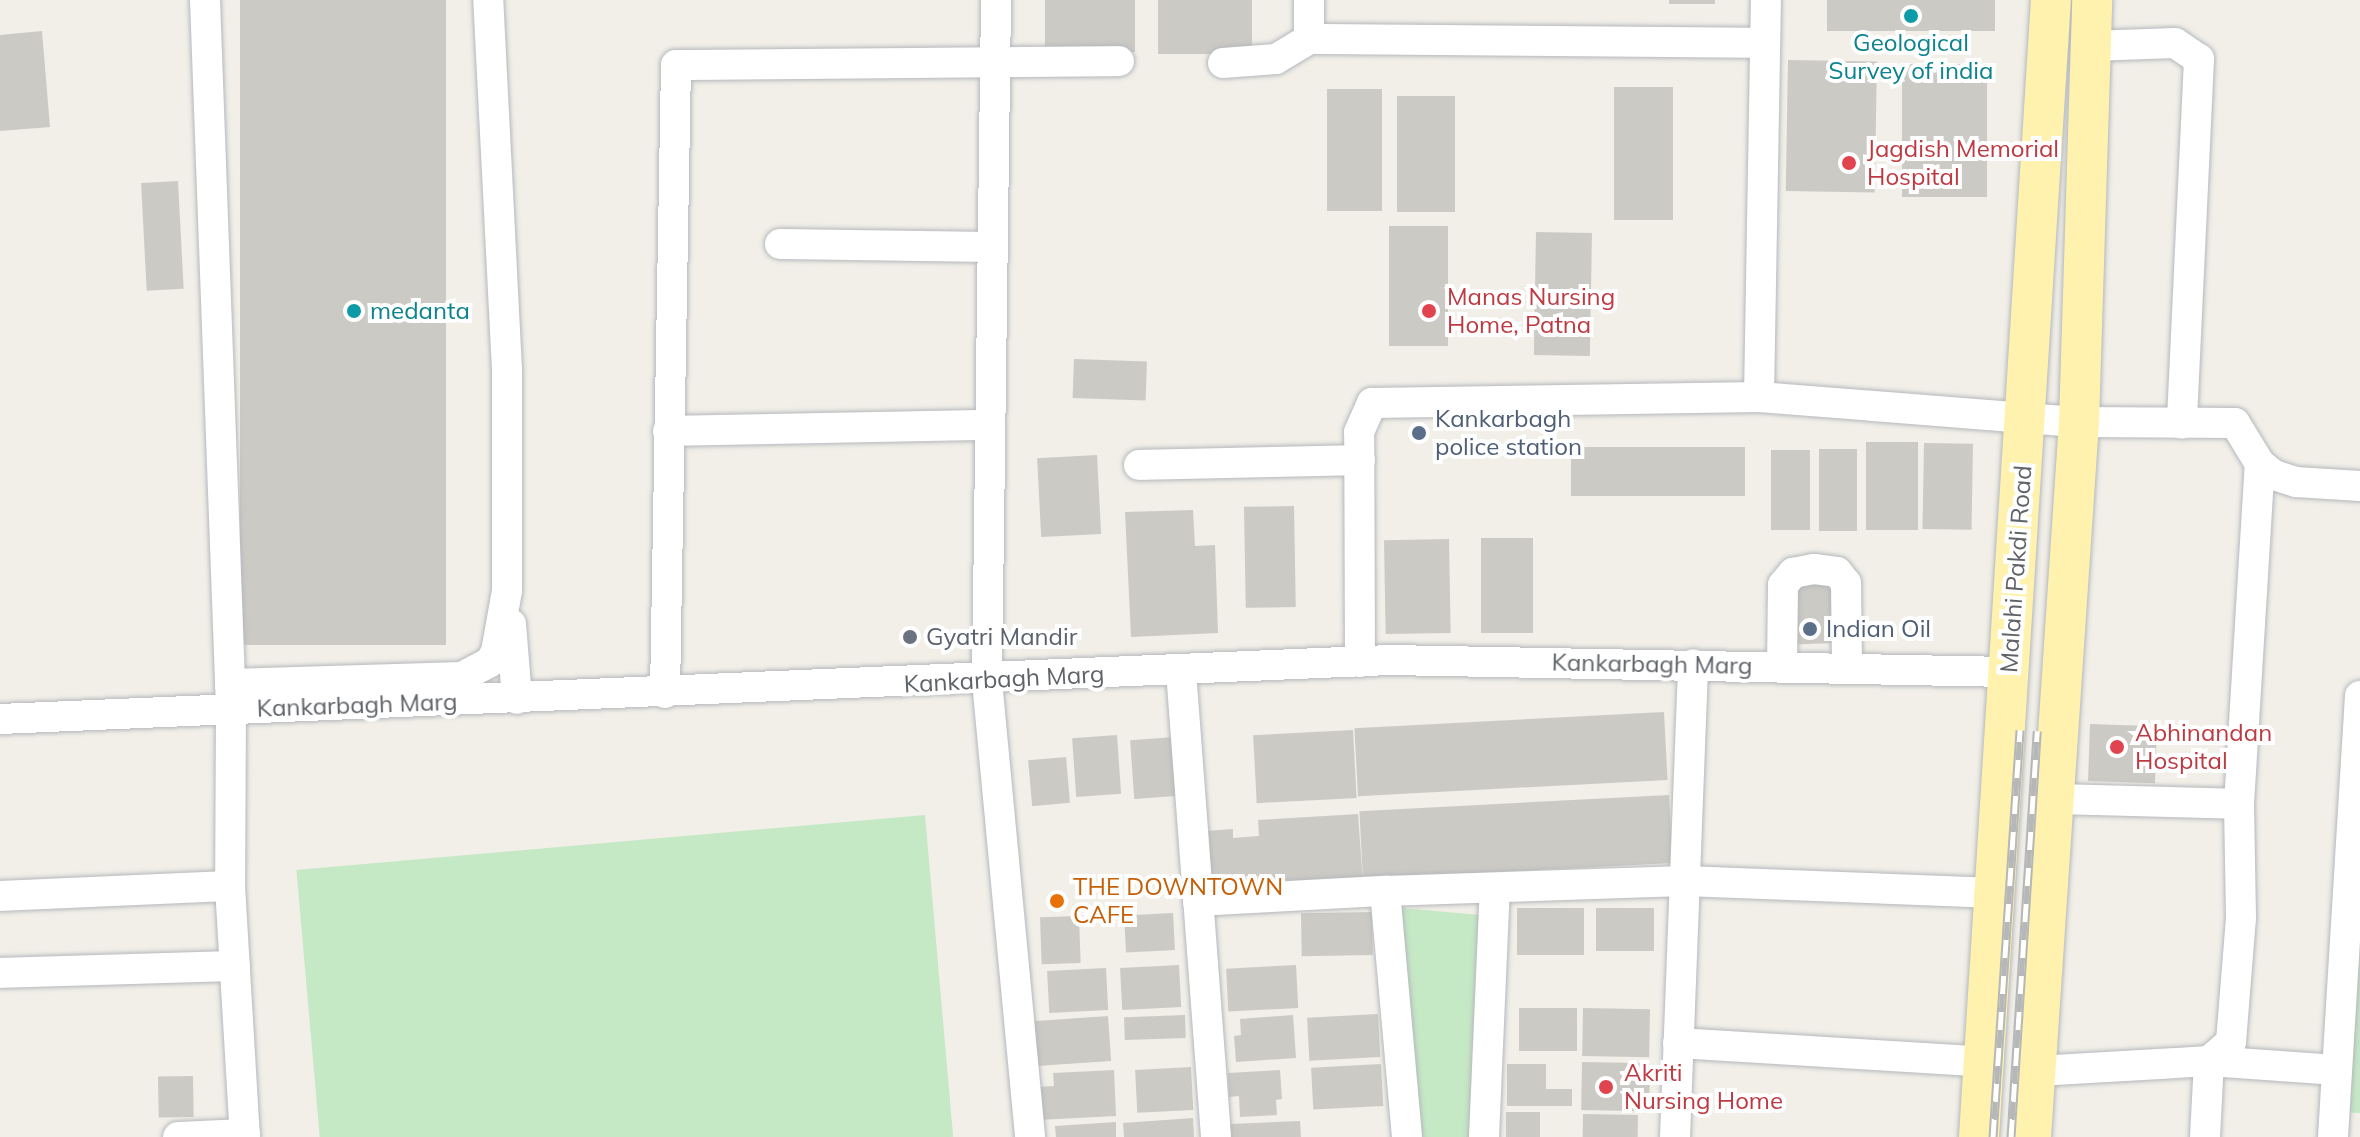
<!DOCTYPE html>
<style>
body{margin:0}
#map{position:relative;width:2360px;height:1137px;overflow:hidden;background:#f1efe8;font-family:Mulish,sans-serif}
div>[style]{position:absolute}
.green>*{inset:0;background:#c5e8c5;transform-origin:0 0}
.building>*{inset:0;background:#cccac5;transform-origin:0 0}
.roads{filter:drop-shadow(0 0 2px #b5b8bc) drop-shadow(0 0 2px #b5b8bc)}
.minor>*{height:30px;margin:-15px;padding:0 15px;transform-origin:15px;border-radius:15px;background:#fff}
.major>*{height:40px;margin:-20px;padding:0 20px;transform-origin:20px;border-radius:20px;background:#fff2af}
.rail>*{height:9px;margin-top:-4.5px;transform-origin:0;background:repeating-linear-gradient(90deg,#fff 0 18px,#b6b7b8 0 36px);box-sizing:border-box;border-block:2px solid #b6b7b8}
.dots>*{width:22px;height:22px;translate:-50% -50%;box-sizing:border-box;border:4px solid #fff;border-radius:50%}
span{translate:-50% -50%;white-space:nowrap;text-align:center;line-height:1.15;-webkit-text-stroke:8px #fff;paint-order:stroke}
.culture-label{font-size:24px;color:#0d838f}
.left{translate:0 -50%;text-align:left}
.health-label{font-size:24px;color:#be3a42}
.service-label{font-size:24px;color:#4e5e75}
.street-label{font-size:24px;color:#5f6368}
.worship-label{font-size:24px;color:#5b616d}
.food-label{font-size:24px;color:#c56008}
</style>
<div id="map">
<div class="green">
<div style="left:925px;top:815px;width:323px;height:631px;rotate:85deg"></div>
<div style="clip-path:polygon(2360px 826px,2360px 1113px,2334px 1112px)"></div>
<div style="clip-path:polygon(1401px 908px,1481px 915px,1472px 1137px,1416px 1137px)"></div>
</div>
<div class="building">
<div style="left:240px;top:0;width:206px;height:645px"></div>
<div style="left:1045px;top:0;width:90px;height:52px"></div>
<div style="left:1158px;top:0;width:94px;height:54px"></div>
<div style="left:1669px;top:0;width:46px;height:4px"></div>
<div style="left:1827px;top:0;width:168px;height:31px"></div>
<div style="clip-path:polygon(42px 31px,50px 127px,0 131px,0 35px)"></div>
<div style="left:1788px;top:60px;width:89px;height:131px;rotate:1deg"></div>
<div style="left:1902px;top:64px;width:85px;height:133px"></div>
<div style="left:1614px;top:87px;width:59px;height:133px"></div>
<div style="left:1327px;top:89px;width:55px;height:122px"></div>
<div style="left:1397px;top:96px;width:58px;height:116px"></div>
<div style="left:178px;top:181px;width:108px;height:37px;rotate:87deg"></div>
<div style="left:1448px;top:226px;width:120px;height:59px;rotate:90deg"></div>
<div style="left:1536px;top:232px;width:56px;height:123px;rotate:1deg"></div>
<div style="left:1074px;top:359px;width:73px;height:39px;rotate:2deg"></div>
<div style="left:1866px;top:442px;width:52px;height:88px"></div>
<div style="left:1924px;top:443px;width:49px;height:86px;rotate:1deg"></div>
<div style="left:1571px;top:447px;width:174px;height:49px"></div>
<div style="left:1819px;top:449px;width:38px;height:82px"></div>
<div style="left:1771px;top:450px;width:39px;height:80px"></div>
<div style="left:1097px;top:455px;width:79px;height:60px;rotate:87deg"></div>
<div style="left:1294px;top:506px;width:101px;height:50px;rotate:89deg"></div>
<div style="clip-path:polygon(1193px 510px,1195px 546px,1215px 545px,1218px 633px,1131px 637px,1125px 512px)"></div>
<div style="left:1481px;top:538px;width:52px;height:95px"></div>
<div style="left:1449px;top:539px;width:94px;height:65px;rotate:89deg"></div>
<div style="left:1834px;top:578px;width:65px;height:43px;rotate:88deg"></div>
<div style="left:1664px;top:712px;width:68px;height:310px;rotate:87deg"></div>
<div style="left:2090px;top:724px;width:67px;height:57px;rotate:2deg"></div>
<div style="left:1353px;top:730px;width:68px;height:100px;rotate:87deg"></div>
<div style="left:1117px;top:735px;width:59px;height:45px;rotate:86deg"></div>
<div style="left:1175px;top:737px;width:59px;height:45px;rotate:86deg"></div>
<div style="left:1066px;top:757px;width:46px;height:38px;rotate:85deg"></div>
<div style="left:1669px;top:795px;width:68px;height:310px;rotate:87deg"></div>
<div style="clip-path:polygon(1358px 814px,1363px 882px,1211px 891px,1207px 831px,1233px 829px,1233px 838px,1259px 836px,1258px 820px)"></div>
<div style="left:1517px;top:908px;width:67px;height:47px"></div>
<div style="left:1596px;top:908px;width:58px;height:43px"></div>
<div style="left:1372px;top:912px;width:43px;height:71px;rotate:89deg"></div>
<div style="left:1173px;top:913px;width:37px;height:49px;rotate:87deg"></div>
<div style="left:1079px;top:916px;width:47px;height:39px;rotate:88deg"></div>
<div style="left:1179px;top:965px;width:42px;height:59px;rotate:87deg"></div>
<div style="left:1296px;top:965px;width:43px;height:70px;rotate:87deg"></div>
<div style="left:1106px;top:968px;width:42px;height:59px;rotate:87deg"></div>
<div style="left:1519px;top:1008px;width:58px;height:43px"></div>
<div style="left:1583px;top:1008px;width:67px;height:48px;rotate:1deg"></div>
<div style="left:1378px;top:1014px;width:43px;height:71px;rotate:87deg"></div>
<div style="left:1185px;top:1015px;width:23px;height:61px;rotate:88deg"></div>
<div style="clip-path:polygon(1293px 1015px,1296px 1058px,1236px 1062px,1234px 1036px,1241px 1035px,1240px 1019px)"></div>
<div style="left:1108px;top:1016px;width:45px;height:75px;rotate:86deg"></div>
<div style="left:1582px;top:1062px;width:68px;height:48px;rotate:1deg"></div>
<div style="left:1381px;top:1064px;width:42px;height:70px;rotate:87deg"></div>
<div style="clip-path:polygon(1507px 1064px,1546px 1064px,1546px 1089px,1572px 1089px,1572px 1106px,1507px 1106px)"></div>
<div style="left:1191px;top:1067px;width:43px;height:56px;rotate:87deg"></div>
<div style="clip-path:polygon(1114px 1070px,1116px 1116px,1038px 1120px,1037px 1087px,1054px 1086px,1053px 1073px)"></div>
<div style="clip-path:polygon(1280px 1070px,1282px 1099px,1276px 1100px,1277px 1115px,1240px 1117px,1239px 1096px,1229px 1097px,1228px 1073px)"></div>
<div style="left:193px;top:1076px;width:41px;height:35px;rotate:89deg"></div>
<div style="left:1506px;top:1112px;width:34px;height:25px"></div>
<div style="left:1583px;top:1114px;width:55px;height:23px;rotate:1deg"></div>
<div style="clip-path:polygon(1193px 1118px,1194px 1137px,1124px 1137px,1123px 1123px)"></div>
<div style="clip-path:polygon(1300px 1121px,1301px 1137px,1230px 1137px,1230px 1124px)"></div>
<div style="clip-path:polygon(1116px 1122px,1116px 1137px,1056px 1137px,1055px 1126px)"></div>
</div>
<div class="roads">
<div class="minor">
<div style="left:205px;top:0;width:710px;rotate:87.9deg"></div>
<div style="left:231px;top:710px;width:176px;rotate:90.3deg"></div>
<div style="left:230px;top:886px;width:251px;rotate:86.6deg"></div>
<div style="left:996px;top:0;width:681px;rotate:90.76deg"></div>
<div style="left:987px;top:681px;width:458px;rotate:84.6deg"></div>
<div style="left:1309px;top:39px;width:39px;rotate:-90deg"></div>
<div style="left:2091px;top:46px;width:84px;rotate:-2deg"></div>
<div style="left:2175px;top:43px;width:29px;rotate:34deg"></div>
<div style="left:2199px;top:59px;width:365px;rotate:92.7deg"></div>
<div style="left:1223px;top:63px;width:53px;rotate:-4.3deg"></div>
<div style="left:1276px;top:59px;width:39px;rotate:-31deg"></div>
<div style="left:1309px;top:39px;width:456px;rotate:0.5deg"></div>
<div style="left:780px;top:244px;width:213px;rotate:0.8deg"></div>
<div style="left:1759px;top:397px;width:397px;rotate:-89deg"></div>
<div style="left:668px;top:431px;width:322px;rotate:-1.1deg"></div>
<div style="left:1139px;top:465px;width:221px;rotate:-1.3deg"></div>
<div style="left:511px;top:624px;width:75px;rotate:85.4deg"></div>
<div style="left:1360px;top:662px;width:230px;rotate:-90.2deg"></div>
<div style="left:1359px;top:432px;width:32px;rotate:-66deg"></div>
<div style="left:1372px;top:403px;width:387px;rotate:-0.9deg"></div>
<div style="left:1759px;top:397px;width:321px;rotate:4.5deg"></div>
<div style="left:2079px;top:422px;width:156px;rotate:0.4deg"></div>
<div style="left:2235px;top:423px;width:48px;rotate:58.6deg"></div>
<div style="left:2260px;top:464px;width:18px;rotate:38deg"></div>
<div style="left:2274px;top:475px;width:23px;rotate:18deg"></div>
<div style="left:2296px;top:482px;width:64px;rotate:3.6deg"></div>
<div style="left:1782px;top:667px;width:82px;rotate:-89.3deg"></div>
<div style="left:1783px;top:585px;width:16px;rotate:-50deg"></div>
<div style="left:1793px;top:573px;width:21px;rotate:-11deg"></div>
<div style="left:1814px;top:569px;width:23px;rotate:7deg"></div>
<div style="left:1837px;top:572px;width:14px;rotate:51deg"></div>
<div style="left:1846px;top:583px;width:85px;rotate:89.3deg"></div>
<div style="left:1181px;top:671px;width:467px;rotate:85.7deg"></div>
<div style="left:230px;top:684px;width:232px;rotate:-1.7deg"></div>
<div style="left:462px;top:677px;width:32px;rotate:-28deg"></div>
<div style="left:490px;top:662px;width:12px;rotate:-59deg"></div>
<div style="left:496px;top:652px;width:62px;rotate:-79.8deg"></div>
<div style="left:507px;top:591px;width:221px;rotate:-90deg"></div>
<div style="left:507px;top:370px;width:370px;rotate:-92.9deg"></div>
<div style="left:665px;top:693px;width:628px;rotate:-89deg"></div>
<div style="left:676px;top:65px;width:443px;rotate:-0.5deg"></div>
<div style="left:0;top:719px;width:1391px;rotate:-2.43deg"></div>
<div style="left:1390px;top:660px;width:618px;rotate:1.11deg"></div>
<div style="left:2053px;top:799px;width:186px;rotate:1.5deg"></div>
<div style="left:0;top:896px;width:230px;rotate:-2.5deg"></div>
<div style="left:1198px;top:901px;width:187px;rotate:-3.1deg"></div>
<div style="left:0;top:973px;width:235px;rotate:-1.7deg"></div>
<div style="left:1678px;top:1043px;width:308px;rotate:3.5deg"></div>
<div style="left:2037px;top:1071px;width:172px;rotate:-3.3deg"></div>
<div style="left:2209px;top:1061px;width:128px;rotate:4deg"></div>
<div style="left:178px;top:1137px;width:67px;rotate:-2.6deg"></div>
<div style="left:1407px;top:1137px;width:247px;rotate:-95.1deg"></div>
<div style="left:1385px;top:891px;width:299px;rotate:-1.9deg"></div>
<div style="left:1684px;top:881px;width:312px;rotate:2.2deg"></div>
<div style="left:1484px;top:1137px;width:249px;rotate:-87.5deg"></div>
<div style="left:1675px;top:1137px;width:473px;rotate:-87.8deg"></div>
<div style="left:2205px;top:1137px;width:76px;rotate:-87deg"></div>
<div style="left:2209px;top:1061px;width:29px;rotate:-41deg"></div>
<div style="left:2231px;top:1042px;width:124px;rotate:-85.4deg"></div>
<div style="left:2241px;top:918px;width:114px;rotate:-91deg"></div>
<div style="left:2239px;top:804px;width:341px;rotate:-86.5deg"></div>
<div style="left:2333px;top:1137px;width:442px;rotate:-86.5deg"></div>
</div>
<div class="major">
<div style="left:1979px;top:1137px;width:1139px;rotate:-86.38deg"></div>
<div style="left:2031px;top:1137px;width:717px;rotate:-86.16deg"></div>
<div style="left:2079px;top:422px;width:422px;rotate:-88.2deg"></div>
</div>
</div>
<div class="rail">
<div style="left:1993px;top:1137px;width:408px;rotate:-86.2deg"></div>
<div style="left:2011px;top:1137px;width:407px;rotate:-86.3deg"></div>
</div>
<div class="dots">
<div style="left:1911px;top:16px;background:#0f9aa8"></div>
<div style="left:1849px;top:163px;background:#e0444e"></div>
<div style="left:354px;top:311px;background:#0f9aa8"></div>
<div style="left:1429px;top:311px;background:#e0444e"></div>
<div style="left:1419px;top:433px;background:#5c6f8a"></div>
<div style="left:1810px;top:629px;background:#5c6f8a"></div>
<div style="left:910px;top:637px;background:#6b7280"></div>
<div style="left:2117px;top:747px;background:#e0444e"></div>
<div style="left:1057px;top:901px;background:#e8710a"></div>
<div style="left:1606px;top:1087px;background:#e0444e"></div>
</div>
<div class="culture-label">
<span style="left:1911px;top:57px">Geological<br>Survey of india</span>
<span class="left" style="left:370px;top:311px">medanta</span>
</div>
<div class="health-label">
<span class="left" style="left:1867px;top:163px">Jagdish Memorial<br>Hospital</span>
<span class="left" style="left:1447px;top:311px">Manas Nursing<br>Home, Patna</span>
<span class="left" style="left:2135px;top:747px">Abhinandan<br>Hospital</span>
<span class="left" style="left:1624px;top:1087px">Akriti<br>Nursing Home</span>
</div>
<div class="service-label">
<span class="left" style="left:1435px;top:433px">Kankarbagh<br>police station</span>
<span class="left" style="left:1826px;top:629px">Indian Oil</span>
</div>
<div class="street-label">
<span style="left:2016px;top:569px;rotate:-86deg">Malahi Pakdi Road</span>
<span style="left:1652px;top:664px;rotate:1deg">Kankarbagh Marg</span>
<span style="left:1004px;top:679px;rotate:-3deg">Kankarbagh Marg</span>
<span style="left:357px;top:705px;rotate:-2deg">Kankarbagh Marg</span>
</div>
<div class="worship-label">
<span class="left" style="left:926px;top:637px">Gyatri Mandir</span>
</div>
<div class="food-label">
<span class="left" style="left:1073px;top:901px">THE DOWNTOWN<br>CAFE</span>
</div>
</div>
